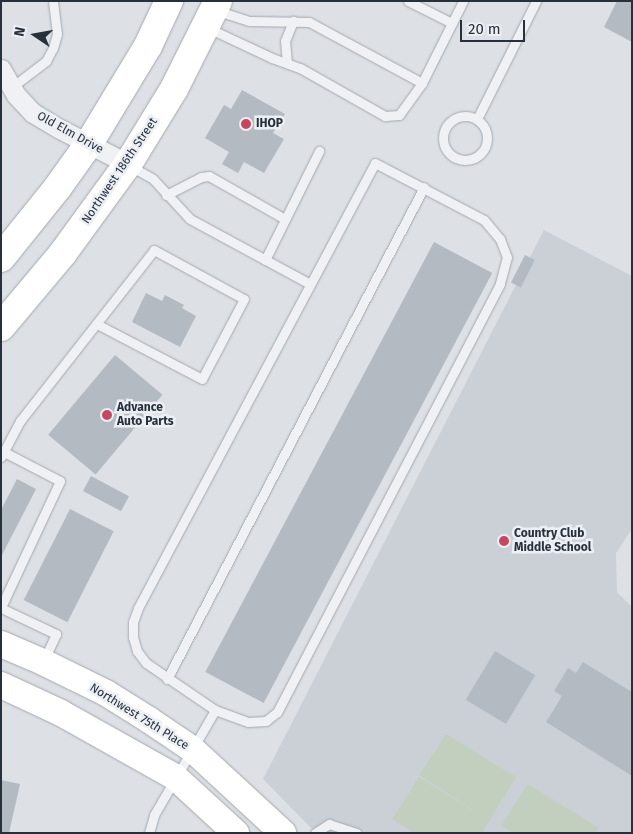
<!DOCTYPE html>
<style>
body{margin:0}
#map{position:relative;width:633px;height:834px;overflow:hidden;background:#dde1e6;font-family:"Fira Sans",sans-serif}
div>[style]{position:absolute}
.built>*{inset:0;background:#cbd0d7}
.green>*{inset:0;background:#c3cfbe}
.building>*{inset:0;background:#b4bac2;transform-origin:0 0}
.roads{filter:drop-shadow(0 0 1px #a3a8af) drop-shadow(0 0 1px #a3a8af)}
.lane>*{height:9px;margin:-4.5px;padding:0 4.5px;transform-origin:4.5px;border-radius:4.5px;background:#eff1f4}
.lane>.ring{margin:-4.5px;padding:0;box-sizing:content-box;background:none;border:9px solid #eff1f4;border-radius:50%}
.street>*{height:19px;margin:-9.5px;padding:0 9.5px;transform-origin:9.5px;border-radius:9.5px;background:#eff1f4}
.secondary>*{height:26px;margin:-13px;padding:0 13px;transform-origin:13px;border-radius:13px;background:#fff}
.primary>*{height:28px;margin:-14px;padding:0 14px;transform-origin:14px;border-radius:14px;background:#fff}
.dots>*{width:14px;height:14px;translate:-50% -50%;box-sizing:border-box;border:2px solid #eceff4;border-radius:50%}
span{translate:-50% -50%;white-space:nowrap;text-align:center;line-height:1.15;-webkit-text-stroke:5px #eceff4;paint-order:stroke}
.poi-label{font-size:12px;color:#27303b;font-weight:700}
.left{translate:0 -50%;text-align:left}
.street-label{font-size:12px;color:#27303b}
.frame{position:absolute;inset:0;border:2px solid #27303b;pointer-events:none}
.north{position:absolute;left:10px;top:10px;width:50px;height:50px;-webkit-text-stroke:4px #eceff4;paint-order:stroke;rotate:282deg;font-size:14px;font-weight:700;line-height:20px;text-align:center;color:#27303b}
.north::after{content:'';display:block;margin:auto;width:18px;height:22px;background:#27303b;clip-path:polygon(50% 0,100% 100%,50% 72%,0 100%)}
.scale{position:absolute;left:460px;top:20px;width:65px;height:22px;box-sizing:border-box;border:2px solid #27303b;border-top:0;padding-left:6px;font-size:15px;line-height:18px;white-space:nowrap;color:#27303b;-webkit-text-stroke:4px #eceff4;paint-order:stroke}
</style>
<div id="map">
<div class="built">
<div style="clip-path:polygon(544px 230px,632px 276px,632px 529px,616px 553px,617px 592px,632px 607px,632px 833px,316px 833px,263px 779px)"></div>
</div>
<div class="green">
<div style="clip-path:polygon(446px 734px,516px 777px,482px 833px,415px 833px,392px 819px,419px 777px,484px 817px,419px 775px)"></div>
<div style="clip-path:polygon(528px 784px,599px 828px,595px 833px,513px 833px,501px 826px)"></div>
</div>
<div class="building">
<div style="clip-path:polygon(617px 1px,632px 1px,632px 42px,604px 27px)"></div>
<div style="clip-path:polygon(242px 90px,285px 114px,273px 133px,284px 139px,264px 173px,244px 162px,238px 173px,222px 164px,229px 152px,205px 138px,224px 105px,231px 109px)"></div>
<div style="left:434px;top:242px;width:66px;height:487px;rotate:28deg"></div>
<div style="left:525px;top:255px;width:11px;height:31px;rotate:27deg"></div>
<div style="clip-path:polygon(146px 293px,162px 301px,165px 295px,184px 305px,182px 308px,196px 316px,180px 347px,132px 322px)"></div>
<div style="left:115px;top:355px;width:62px;height:104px;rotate:40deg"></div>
<div style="left:91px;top:476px;width:43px;height:17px;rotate:28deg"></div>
<div style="clip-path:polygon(17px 479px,36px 489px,1px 557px,1px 510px)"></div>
<div style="left:70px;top:509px;width:49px;height:102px;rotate:27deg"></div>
<div style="left:495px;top:651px;width:47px;height:57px;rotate:31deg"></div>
<div style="clip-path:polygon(583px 662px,632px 692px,632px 776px,546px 722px,562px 696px,554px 691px,568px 668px,576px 673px)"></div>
<div style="clip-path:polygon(1px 780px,20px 784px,9px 833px,1px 833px)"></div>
</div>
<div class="roads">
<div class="lane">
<div style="left:408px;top:1px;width:49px;rotate:26.6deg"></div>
<div style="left:208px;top:28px;width:71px;rotate:25.1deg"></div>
<div style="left:272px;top:58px;width:30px;rotate:20deg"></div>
<div style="left:300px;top:68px;width:98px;rotate:29.5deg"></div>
<div style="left:385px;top:116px;width:14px;rotate:-4deg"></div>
<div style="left:399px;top:115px;width:39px;rotate:-54deg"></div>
<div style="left:422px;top:83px;width:128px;rotate:-151.6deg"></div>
<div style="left:309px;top:22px;width:60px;rotate:-179deg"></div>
<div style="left:249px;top:21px;width:36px;rotate:-162deg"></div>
<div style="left:287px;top:63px;width:22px;rotate:-95deg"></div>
<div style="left:285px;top:41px;width:22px;rotate:-68deg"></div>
<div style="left:422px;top:83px;width:92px;rotate:-63.4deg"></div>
<div style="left:12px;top:87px;width:43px;rotate:-37.4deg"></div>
<div style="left:46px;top:61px;width:15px;rotate:-62deg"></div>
<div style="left:53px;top:48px;width:15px;rotate:-74deg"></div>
<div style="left:57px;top:34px;width:33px;rotate:-97deg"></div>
<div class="ring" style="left:443px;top:116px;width:35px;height:35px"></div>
<div style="left:477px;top:119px;width:132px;rotate:-63.4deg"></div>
<div style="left:375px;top:163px;width:123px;rotate:27.6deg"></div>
<div style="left:484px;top:220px;width:25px;rotate:50deg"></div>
<div style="left:500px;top:239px;width:19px;rotate:69deg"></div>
<div style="left:507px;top:257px;width:28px;rotate:105deg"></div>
<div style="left:500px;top:284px;width:483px;rotate:117.5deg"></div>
<div style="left:277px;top:712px;width:14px;rotate:141deg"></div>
<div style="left:266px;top:721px;width:18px;rotate:177deg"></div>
<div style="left:248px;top:722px;width:35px;rotate:-160deg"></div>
<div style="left:215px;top:710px;width:83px;rotate:-145.7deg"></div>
<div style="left:146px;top:663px;width:15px;rotate:-127deg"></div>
<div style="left:137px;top:651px;width:15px;rotate:-106deg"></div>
<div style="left:133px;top:637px;width:15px;rotate:-90deg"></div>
<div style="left:133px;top:622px;width:15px;rotate:-70deg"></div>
<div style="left:138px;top:608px;width:504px;rotate:-61.96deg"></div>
<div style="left:130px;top:166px;width:26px;rotate:29deg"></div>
<div style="left:153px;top:179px;width:54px;rotate:47.2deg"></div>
<div style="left:190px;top:219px;width:136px;rotate:28.4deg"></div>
<div style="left:166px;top:195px;width:39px;rotate:-27deg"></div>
<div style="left:201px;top:177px;width:8px;rotate:-7deg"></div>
<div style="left:209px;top:176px;width:87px;rotate:29.5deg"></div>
<div style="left:265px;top:260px;width:122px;rotate:-63.6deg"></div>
<div style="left:1px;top:457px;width:41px;rotate:-62.2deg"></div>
<div style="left:20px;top:421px;width:217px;rotate:-51.9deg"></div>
<div style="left:154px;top:250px;width:102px;rotate:28.6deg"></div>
<div style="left:244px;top:299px;width:90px;rotate:117.7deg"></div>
<div style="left:202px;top:379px;width:119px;rotate:-152.4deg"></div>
<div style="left:1px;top:607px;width:139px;rotate:-64.9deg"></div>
<div style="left:60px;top:481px;width:63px;rotate:-152.6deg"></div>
<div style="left:1px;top:608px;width:61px;rotate:25.3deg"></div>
<div style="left:56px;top:634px;width:29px;rotate:115deg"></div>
<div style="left:167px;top:679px;width:555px;rotate:-62.42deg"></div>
<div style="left:149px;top:833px;width:19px;rotate:-74deg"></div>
<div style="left:154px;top:815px;width:121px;rotate:-59.8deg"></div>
<div style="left:315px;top:833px;width:17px;rotate:-33deg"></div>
<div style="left:329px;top:824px;width:29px;rotate:18deg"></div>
</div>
<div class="street">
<div style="left:1px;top:69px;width:30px;rotate:60deg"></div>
<div style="left:16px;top:95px;width:25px;rotate:47deg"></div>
<div style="left:33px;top:113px;width:31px;rotate:31deg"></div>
<div style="left:60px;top:129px;width:76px;rotate:27.2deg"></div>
</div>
<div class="secondary">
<div style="left:1px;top:644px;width:46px;rotate:23.2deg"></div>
<div style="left:43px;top:662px;width:70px;rotate:26.2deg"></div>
<div style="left:106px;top:693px;width:51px;rotate:32.1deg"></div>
<div style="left:149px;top:720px;width:52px;rotate:34deg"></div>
<div style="left:192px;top:749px;width:124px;rotate:42.7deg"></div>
<div style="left:1px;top:685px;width:66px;rotate:25deg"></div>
<div style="left:61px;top:713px;width:131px;rotate:29.3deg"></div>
<div style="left:175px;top:777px;width:83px;rotate:42.6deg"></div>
</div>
<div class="primary">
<div style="left:1px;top:258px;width:91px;rotate:-51.2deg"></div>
<div style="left:58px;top:187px;width:52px;rotate:-54.5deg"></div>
<div style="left:88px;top:145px;width:116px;rotate:-58.8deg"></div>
<div style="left:148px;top:46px;width:50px;rotate:-65deg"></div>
<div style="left:1px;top:327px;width:97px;rotate:-50deg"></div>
<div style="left:63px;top:253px;width:110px;rotate:-53.9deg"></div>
<div style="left:128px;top:164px;width:88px;rotate:-58.5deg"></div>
<div style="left:174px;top:89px;width:98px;rotate:-63.4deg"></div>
</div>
</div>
<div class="dots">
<div style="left:246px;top:124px;background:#c64761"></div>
<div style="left:107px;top:415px;background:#c64761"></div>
<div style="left:504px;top:541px;background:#c64761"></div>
</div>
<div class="poi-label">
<span class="left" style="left:256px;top:124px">IHOP</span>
<span class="left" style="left:117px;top:415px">Advance<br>Auto Parts</span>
<span class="left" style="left:514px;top:541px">Country Club<br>Middle School</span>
</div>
<div class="street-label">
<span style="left:70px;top:133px;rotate:29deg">Old Elm Drive</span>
<span style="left:120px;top:171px;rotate:-56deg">Northwest 186th Street</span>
<span style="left:139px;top:717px;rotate:32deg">Northwest 75th Place</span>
</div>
<div class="frame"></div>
<div class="north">N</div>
<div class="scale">20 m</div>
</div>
